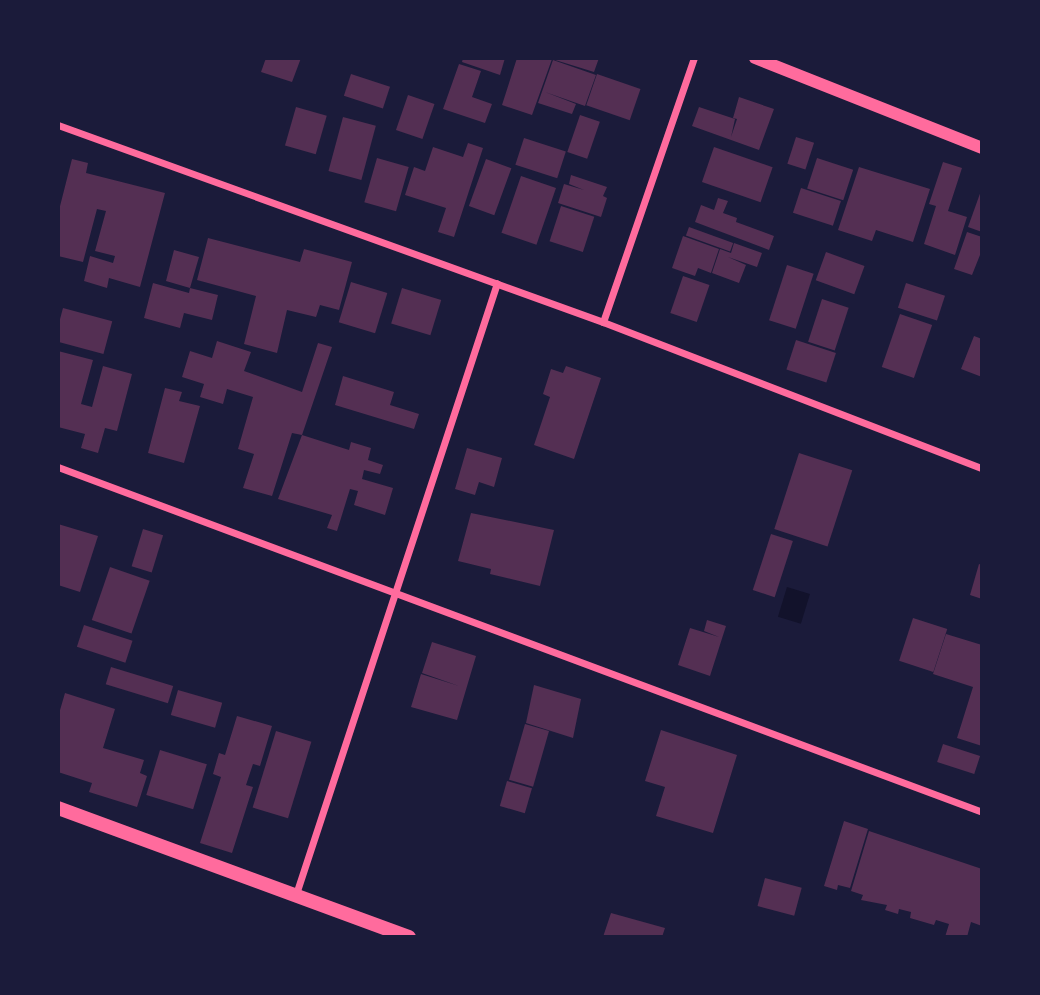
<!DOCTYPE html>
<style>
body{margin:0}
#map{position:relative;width:1040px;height:995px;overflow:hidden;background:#1b1b3a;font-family:"DM Sans",sans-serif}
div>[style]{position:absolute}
.water>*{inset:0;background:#12122b;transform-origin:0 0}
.building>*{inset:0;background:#542f53;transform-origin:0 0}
.minor>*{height:7px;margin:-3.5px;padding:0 3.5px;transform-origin:3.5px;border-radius:3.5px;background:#ff6b9d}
.tertiary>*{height:12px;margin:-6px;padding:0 6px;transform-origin:6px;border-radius:6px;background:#ff6b9d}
.secondary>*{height:14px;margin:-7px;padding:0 7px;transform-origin:7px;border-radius:7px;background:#ff6b9d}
span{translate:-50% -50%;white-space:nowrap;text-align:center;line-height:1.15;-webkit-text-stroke:7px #1b1b3a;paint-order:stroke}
.frame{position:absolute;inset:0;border:60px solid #1b1b3a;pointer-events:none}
</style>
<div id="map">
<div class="water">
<div style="left:787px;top:587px;width:24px;height:31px;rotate:17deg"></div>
</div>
<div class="building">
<div style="clip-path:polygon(266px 58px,301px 58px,292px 82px,261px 72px)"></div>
<div style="clip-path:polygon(463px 58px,505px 58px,500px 75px,462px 62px)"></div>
<div style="clip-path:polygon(517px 58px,599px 58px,594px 72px,552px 59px,532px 115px,502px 105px)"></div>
<div style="clip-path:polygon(553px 60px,596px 75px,585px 106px,545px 92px,576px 104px,572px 114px,538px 103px)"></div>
<div style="clip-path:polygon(459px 64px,481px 71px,472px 97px,492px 104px,485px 123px,443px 109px)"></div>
<div style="left:351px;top:74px;width:41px;height:23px;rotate:18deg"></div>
<div style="left:597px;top:74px;width:46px;height:33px;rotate:19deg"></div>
<div style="left:408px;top:95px;width:28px;height:37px;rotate:19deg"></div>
<div style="clip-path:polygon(739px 97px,774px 109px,759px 150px,692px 126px,699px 107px,735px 119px,731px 137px,737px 119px,733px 118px)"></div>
<div style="left:296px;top:107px;width:32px;height:40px;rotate:16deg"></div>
<div style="left:580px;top:115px;width:21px;height:39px;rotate:19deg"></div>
<div style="left:343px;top:117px;width:34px;height:56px;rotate:15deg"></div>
<div style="left:796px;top:137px;width:19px;height:28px;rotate:18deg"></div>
<div style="left:524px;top:138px;width:44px;height:28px;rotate:18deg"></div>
<div style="clip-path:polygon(468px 143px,483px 148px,454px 237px,438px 232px,446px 208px,405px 195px,414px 167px,425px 171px,433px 147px,463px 157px)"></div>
<div style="left:714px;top:147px;width:62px;height:37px;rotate:19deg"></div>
<div style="left:377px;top:158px;width:33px;height:46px;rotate:16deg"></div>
<div style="left:817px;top:158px;width:38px;height:32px;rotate:18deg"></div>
<div style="clip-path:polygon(72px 159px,88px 163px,86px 173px,165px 193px,140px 287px,109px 278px,107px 288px,84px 281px,90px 256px,113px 263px,115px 256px,95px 251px,106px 211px,97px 209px,83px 262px,58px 256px,58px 214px)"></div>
<div style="left:486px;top:159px;width:27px;height:50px;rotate:20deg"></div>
<div style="clip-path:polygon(943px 162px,962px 168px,948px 211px,967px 217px,955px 255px,924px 244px,936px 206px,929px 204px)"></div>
<div style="clip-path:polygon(859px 167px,930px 189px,913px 242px,876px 230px,872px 241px,838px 230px)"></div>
<div style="clip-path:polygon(571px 175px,607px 187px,603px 196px,607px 198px,601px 217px,558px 203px,564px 184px,584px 190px,569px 184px)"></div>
<div style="left:521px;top:176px;width:37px;height:60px;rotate:19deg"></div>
<div style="left:801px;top:188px;width:42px;height:26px;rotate:18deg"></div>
<div style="clip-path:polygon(982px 188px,982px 232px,968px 227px)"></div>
<div style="clip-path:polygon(718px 198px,728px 201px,723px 213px,737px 218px,736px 222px,774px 236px,769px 250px,695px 222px,701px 205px,714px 210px)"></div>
<div style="left:561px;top:206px;width:35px;height:37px;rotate:18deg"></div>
<div style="left:689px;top:227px;width:47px;height:9px;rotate:20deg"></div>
<div style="clip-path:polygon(967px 232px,982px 237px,982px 256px,980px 255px,972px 275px,954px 269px)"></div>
<div style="clip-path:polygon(683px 236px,719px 249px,711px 273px,698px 268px,695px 276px,672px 268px)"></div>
<div style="clip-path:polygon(208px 238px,300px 262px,304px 249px,352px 262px,339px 310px,320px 305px,316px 317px,287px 310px,277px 353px,244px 344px,256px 296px,197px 280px)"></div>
<div style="clip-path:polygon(734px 243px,762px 253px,757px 267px,728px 257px,746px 265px,739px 283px,712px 273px,720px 249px,731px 253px)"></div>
<div style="clip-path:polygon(174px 250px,199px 257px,190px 288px,218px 295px,212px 320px,184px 313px,180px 328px,144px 318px,153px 283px,189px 293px,190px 288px,166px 281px)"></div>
<div style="left:826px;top:252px;width:41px;height:30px;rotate:20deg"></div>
<div style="left:787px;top:265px;width:28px;height:58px;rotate:18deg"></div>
<div style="left:683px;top:276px;width:28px;height:39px;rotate:19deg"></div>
<div style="left:351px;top:282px;width:38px;height:42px;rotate:17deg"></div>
<div style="left:906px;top:283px;width:41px;height:26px;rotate:18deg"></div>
<div style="left:402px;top:288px;width:41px;height:37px;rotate:17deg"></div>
<div style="left:822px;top:299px;width:28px;height:45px;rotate:18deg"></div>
<div style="left:63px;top:308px;width:51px;height:34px;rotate:15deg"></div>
<div style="left:900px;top:314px;width:34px;height:56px;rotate:19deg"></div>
<div style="clip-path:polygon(974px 336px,982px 339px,982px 377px,961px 369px)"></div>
<div style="left:796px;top:340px;width:42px;height:31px;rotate:18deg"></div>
<div style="clip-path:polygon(217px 341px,251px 352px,244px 371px,302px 392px,318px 343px,332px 347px,302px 435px,349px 450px,351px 442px,371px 448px,368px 460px,383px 465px,380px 474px,364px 470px,362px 479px,393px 488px,385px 515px,354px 505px,358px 491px,350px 489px,337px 531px,327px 528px,332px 515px,278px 499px,302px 435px,292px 433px,272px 496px,243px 488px,254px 454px,238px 449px,253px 397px,227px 389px,223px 404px,200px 397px,204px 384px,182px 377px,190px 351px,212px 358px)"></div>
<div style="clip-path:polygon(58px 351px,93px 360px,81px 404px,92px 407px,103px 366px,132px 374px,117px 431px,105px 428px,98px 453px,81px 448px,85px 434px,58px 427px)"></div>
<div style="clip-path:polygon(566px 366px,601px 378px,574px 459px,534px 445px,550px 397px,543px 394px,551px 369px,563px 373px)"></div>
<div style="clip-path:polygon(343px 376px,394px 392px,390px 405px,419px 414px,414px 429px,335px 405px)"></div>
<div style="clip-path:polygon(165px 388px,182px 392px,179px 401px,200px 406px,184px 463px,148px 453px)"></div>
<div style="clip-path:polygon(467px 448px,502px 458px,494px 487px,479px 482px,475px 495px,455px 489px)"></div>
<div style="left:799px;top:453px;width:56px;height:80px;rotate:18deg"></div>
<div style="clip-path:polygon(471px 513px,554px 530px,540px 586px,490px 574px,491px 569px,458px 561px)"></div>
<div style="clip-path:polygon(58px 524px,98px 536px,80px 592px,58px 585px)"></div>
<div style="left:143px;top:529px;width:21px;height:39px;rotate:17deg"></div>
<div style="left:771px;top:534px;width:23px;height:59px;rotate:18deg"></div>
<div style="clip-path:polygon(979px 564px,982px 565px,982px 599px,970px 595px)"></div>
<div style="left:110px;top:567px;width:42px;height:56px;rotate:19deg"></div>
<div style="left:913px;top:618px;width:36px;height:45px;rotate:18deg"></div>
<div style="clip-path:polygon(707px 620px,726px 626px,710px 676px,678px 665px,690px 628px,719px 637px,704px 631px)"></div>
<div style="left:84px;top:625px;width:51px;height:23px;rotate:18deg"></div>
<div style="clip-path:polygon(946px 634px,982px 645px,982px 746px,957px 738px,973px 687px,933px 674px)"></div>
<div style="clip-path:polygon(432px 642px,476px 656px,457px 720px,411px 707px,421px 674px,459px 686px,422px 673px)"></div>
<div style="left:111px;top:667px;width:65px;height:18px;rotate:17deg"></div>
<div style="clip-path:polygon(534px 685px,581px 699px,573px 738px,526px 723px)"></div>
<div style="left:178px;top:690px;width:46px;height:26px;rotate:16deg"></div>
<div style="clip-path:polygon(65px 693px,115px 709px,103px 748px,144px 760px,140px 773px,147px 776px,137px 807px,89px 792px,92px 783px,58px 772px,58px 717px)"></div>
<div style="clip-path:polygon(237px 716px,272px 726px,260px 766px,253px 764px,246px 785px,253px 787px,232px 853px,200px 843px,221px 777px,213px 774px,219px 753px,225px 755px)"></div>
<div style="left:525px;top:724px;width:25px;height:58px;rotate:16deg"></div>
<div style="clip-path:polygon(661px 730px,737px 755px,713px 833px,656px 816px,665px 787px,645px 781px)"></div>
<div style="left:276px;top:731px;width:37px;height:80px;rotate:17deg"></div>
<div style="left:943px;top:744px;width:39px;height:19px;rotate:18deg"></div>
<div style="left:160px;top:750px;width:49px;height:47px;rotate:17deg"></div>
<div style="left:507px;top:781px;width:26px;height:26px;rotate:16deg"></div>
<div style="clip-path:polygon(844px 821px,868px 829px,850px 888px,838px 885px,837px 890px,824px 886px)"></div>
<div style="clip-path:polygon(869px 831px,982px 869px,982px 926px,971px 922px,967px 937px,945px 937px,949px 924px,936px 920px,934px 925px,910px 918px,911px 912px,899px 909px,898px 914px,885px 910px,887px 905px,861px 900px,863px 895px,851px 891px)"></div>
<div style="left:765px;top:878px;width:38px;height:29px;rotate:15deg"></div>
<div style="clip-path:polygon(611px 913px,665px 928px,662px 937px,603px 937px)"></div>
</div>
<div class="minor">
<div style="left:58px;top:125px;width:580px;rotate:19.87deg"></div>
<div style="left:603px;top:322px;width:406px;rotate:21.1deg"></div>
<div style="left:603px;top:322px;width:279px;rotate:-71deg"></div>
<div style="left:58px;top:467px;width:986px;rotate:20.47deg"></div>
<div style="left:296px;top:894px;width:643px;rotate:-71.79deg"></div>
</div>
<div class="tertiary">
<div style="left:755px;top:58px;width:244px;rotate:21.6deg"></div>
</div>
<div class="secondary">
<div style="left:58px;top:808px;width:374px;rotate:20.2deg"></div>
</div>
<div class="frame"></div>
</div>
